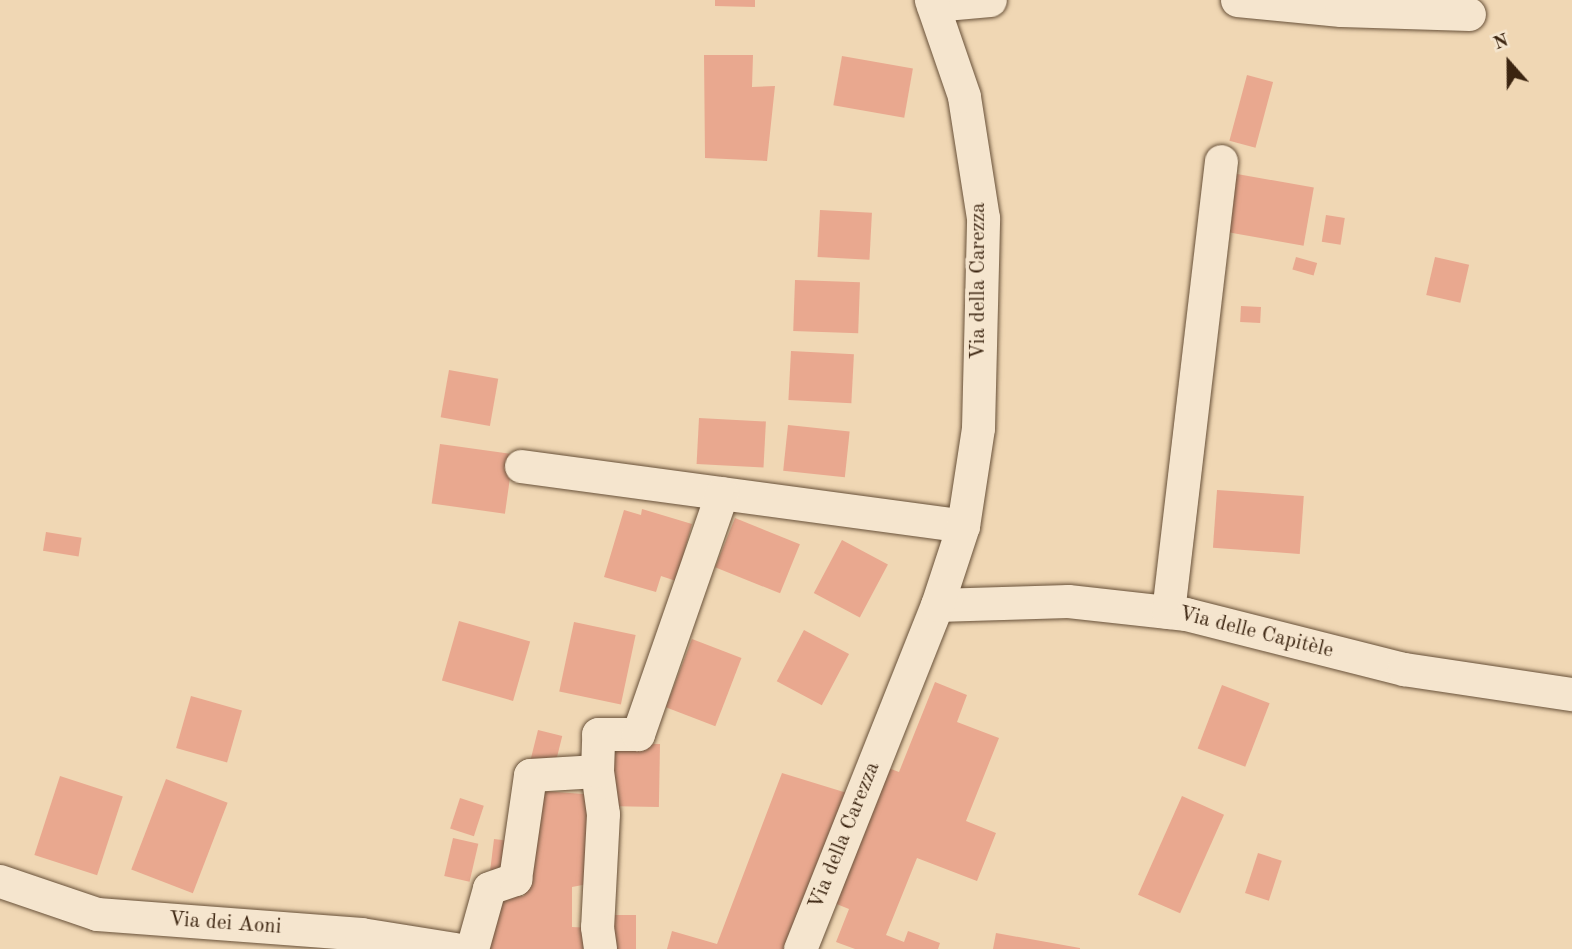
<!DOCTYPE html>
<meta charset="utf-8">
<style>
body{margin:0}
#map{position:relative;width:1572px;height:949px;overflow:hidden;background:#f0d7b4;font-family:"Old Standard TT",serif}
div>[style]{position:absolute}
.building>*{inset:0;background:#e9a88f;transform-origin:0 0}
.roads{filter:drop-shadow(0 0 2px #685139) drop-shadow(0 0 2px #685139)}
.minor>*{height:33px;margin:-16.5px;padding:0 16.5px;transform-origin:16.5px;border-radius:16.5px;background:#f5e5ce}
span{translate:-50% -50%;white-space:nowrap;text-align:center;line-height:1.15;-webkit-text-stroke:7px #f5e5ce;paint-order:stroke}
.street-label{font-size:21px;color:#3b2410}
.north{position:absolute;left:1474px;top:28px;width:70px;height:70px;-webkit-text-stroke:5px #f5e5ce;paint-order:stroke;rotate:339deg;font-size:19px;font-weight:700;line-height:28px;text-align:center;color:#3b2410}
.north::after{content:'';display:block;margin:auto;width:24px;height:32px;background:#3b2410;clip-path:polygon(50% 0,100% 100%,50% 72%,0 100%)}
</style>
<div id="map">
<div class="building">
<div style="clip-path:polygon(715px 0,755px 0,755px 7px,715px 6px)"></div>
<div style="clip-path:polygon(704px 55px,753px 55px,752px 87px,775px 86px,767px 161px,705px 158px)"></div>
<div style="left:842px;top:56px;width:72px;height:50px;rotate:10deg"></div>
<div style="left:1247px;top:75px;width:27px;height:68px;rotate:15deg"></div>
<div style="left:1237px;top:174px;width:78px;height:59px;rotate:10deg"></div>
<div style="left:820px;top:210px;width:52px;height:47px;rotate:3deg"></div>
<div style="left:1326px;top:215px;width:19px;height:27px;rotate:9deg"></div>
<div style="left:1296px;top:257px;width:22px;height:13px;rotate:16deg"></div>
<div style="left:1435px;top:257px;width:35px;height:39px;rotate:13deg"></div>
<div style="left:795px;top:280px;width:65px;height:51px;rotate:2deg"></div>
<div style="left:1241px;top:306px;width:20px;height:16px;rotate:3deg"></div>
<div style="left:791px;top:351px;width:63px;height:49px;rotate:3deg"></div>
<div style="left:449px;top:370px;width:50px;height:48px;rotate:10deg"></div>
<div style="left:699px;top:418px;width:67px;height:46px;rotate:3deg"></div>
<div style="left:788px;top:425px;width:62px;height:46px;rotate:6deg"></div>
<div style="left:440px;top:444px;width:74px;height:60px;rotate:8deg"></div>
<div style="left:1217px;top:490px;width:87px;height:58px;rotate:4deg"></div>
<div style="clip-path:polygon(642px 509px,692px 524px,676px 581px,661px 576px,656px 592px,604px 577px,624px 510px,641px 515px)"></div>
<div style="left:735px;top:518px;width:70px;height:53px;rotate:22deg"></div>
<div style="left:46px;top:532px;width:36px;height:19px;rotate:9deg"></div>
<div style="left:842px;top:540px;width:52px;height:60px;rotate:28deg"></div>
<div style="left:459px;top:621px;width:74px;height:62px;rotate:16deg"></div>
<div style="left:574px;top:622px;width:63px;height:71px;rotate:12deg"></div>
<div style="left:804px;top:630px;width:51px;height:58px;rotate:28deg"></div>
<div style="left:692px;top:639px;width:53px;height:73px;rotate:21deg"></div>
<div style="clip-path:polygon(935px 682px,967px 695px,957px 722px,999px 738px,966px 821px,996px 833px,977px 881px,917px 858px,886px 935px,904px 942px,908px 931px,940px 943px,938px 949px,855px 949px,836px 942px,849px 909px,829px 901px,883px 766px,899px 772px)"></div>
<div style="left:1222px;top:685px;width:51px;height:68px;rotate:21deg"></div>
<div style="left:191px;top:696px;width:53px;height:54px;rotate:16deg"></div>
<div style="left:538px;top:730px;width:25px;height:34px;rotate:14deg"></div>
<div style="left:606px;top:743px;width:54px;height:63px;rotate:1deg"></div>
<div style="clip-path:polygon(782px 773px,847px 793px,787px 949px,667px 949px,672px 931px,717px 944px)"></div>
<div style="left:60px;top:776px;width:66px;height:83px;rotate:18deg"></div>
<div style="left:166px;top:779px;width:66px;height:97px;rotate:21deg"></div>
<div style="clip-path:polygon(530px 790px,597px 795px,593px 883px,572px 887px,572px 927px,592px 928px,594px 949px,487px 949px,498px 894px,524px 896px)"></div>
<div style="left:1182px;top:796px;width:46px;height:108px;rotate:24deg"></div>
<div style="left:460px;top:798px;width:25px;height:32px;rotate:18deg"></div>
<div style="left:453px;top:838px;width:26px;height:39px;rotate:13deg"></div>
<div style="left:494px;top:839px;width:17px;height:31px;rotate:7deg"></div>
<div style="left:1258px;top:853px;width:25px;height:42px;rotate:18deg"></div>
<div style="left:606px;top:915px;width:30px;height:34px"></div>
<div style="clip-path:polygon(996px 933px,1080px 948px,1080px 949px,993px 949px)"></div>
</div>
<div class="roads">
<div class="minor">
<div style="left:1237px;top:0;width:104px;rotate:5.5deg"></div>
<div style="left:1341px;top:10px;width:128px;rotate:1.8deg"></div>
<div style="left:933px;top:5px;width:57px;rotate:-5deg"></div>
<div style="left:521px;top:466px;width:446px;rotate:7.7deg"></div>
<div style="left:937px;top:605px;width:131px;rotate:-1.7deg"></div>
<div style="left:1068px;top:601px;width:119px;rotate:6.3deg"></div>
<div style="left:1186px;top:614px;width:225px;rotate:14.2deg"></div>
<div style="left:1404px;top:669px;width:170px;rotate:8.5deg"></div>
<div style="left:1168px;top:612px;width:454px;rotate:-83.3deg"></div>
<div style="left:597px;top:771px;width:43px;rotate:82.1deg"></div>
<div style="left:603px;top:814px;width:113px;rotate:93deg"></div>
<div style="left:597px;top:927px;width:22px;rotate:82deg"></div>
<div style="left:0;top:881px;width:102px;rotate:18.8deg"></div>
<div style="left:97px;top:914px;width:265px;rotate:4.3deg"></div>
<div style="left:361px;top:934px;width:95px;rotate:9.1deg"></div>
<div style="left:472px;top:949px;width:63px;rotate:-74.4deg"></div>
<div style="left:489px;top:888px;width:28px;rotate:-19deg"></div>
<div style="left:515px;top:879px;width:105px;rotate:-81.8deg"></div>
<div style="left:530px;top:775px;width:67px;rotate:-3.4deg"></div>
<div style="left:597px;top:771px;width:37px;rotate:-88deg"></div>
<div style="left:598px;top:734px;width:40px"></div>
<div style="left:638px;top:734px;width:255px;rotate:-70.8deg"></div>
<div style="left:800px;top:949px;width:370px;rotate:-68.3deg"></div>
<div style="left:937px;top:605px;width:83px;rotate:-71.8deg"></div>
<div style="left:963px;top:526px;width:99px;rotate:-81.3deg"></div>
<div style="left:978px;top:428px;width:210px;rotate:-88.6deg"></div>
<div style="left:983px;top:218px;width:123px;rotate:-98.9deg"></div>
<div style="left:964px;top:96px;width:102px;rotate:-109deg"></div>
</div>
</div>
<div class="street-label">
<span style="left:979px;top:281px;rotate:-90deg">Via della Carezza</span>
<span style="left:1256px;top:633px;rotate:14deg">Via delle Capitèle</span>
<span style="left:845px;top:836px;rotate:-68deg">Via della Carezza</span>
<span style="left:225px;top:924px;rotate:4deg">Via dei Aoni</span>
</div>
<div class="north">N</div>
</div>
